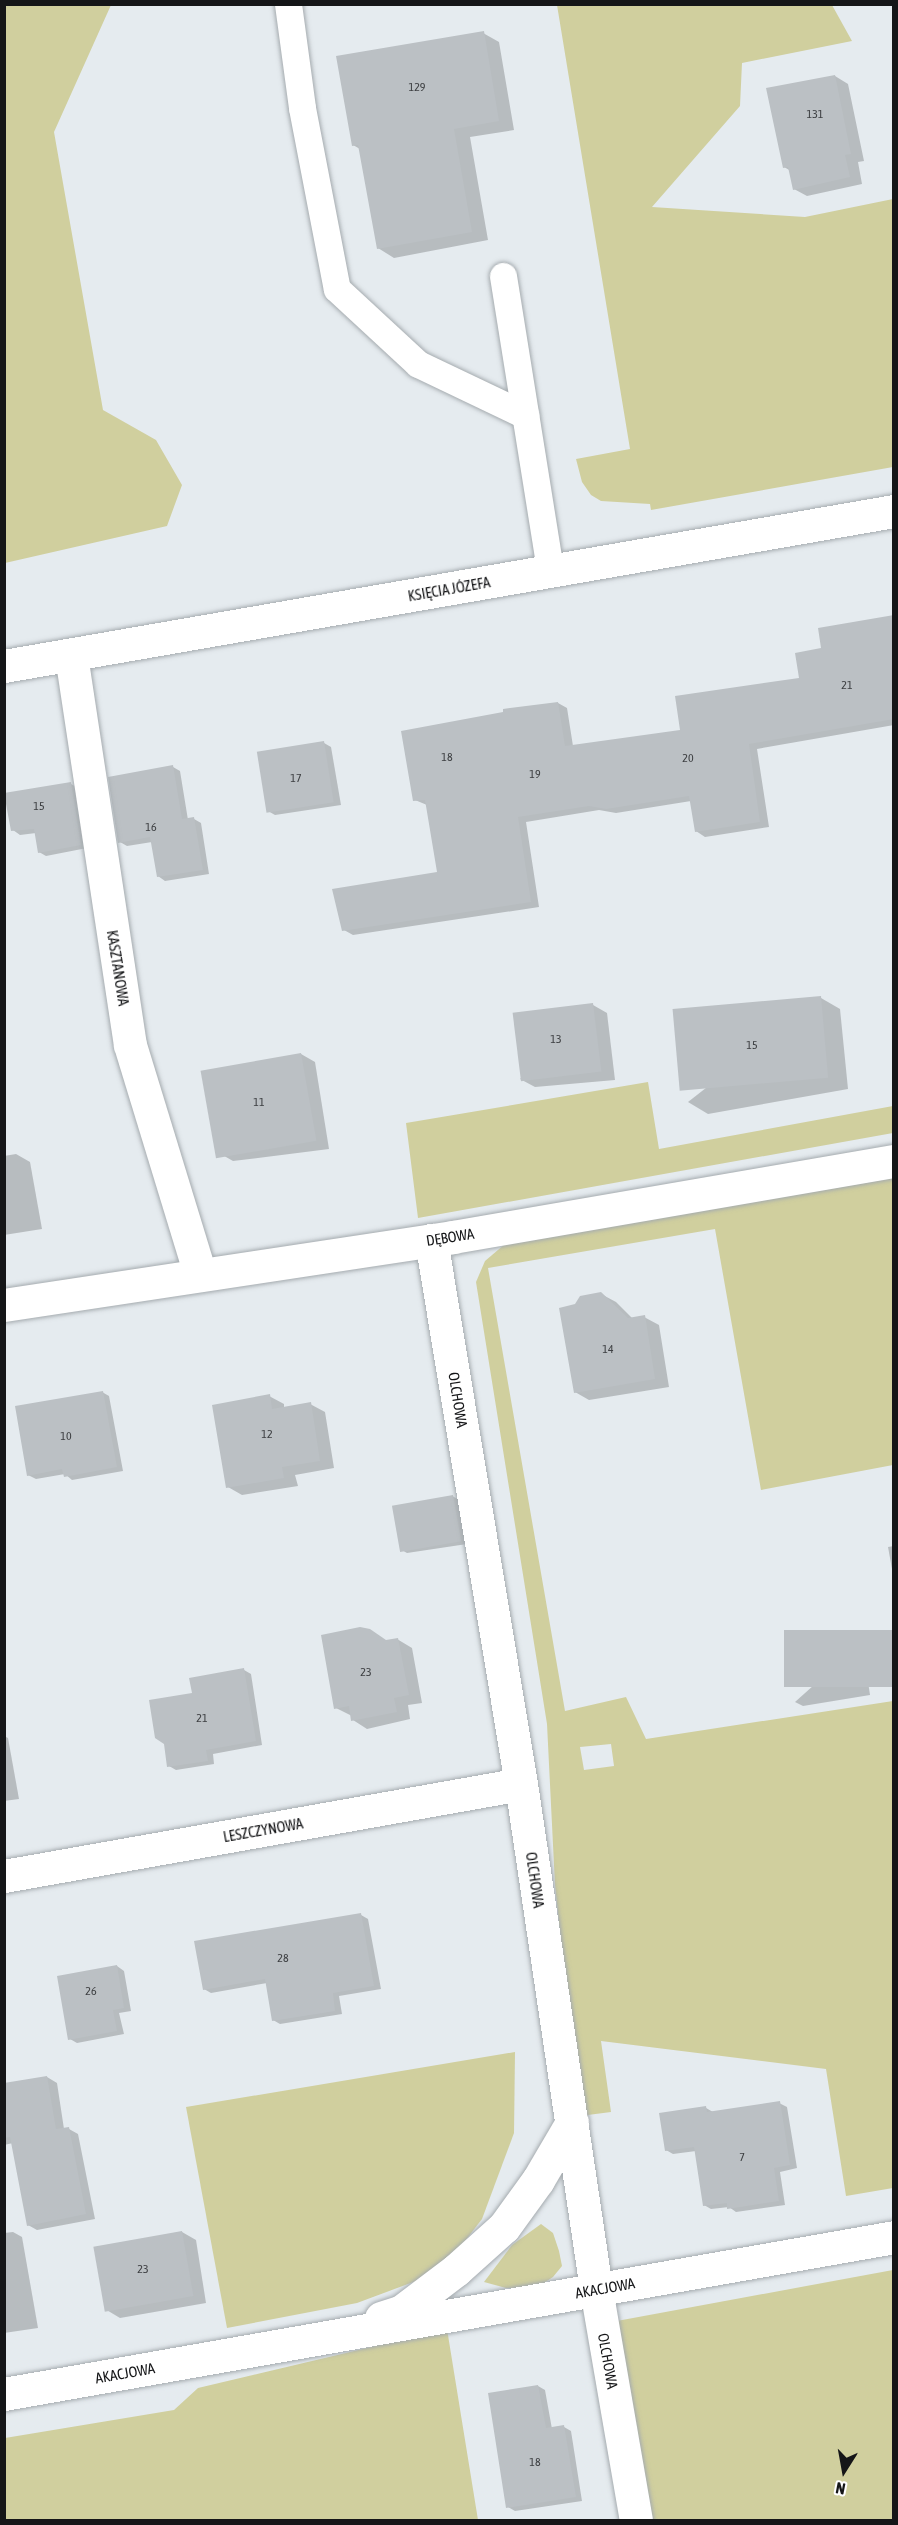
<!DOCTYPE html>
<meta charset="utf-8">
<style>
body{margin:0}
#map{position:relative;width:898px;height:2525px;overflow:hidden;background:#e5ebef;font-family:"Asap Condensed",sans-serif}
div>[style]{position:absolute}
.green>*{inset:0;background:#d0cf9e}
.shadow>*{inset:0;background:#0003}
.building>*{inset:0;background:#bbc0c4;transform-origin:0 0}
.roads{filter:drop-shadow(0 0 2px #a5abaf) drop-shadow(0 0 2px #a5abaf)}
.service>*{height:27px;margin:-13.5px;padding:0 13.5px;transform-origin:13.5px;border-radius:13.5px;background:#fff}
.minor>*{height:33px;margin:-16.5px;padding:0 16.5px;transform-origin:16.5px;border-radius:16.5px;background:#fff}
.tertiary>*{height:33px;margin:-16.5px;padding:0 16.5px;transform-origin:16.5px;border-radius:16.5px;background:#fff}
span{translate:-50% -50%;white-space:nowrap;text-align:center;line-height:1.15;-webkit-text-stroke:6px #fff;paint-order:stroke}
.number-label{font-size:12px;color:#3e4043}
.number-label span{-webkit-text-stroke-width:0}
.street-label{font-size:15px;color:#151618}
.frame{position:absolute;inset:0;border:6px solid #151618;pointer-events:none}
.north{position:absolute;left:814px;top:2441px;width:60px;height:60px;-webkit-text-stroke:4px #fff;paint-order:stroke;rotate:191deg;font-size:16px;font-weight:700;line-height:24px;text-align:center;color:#151618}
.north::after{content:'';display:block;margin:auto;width:21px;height:27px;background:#151618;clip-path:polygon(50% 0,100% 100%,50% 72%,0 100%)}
</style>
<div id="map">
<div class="green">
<div style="clip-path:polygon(4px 5px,111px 5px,54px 132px,103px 410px,156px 440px,182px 485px,167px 526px,5px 563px)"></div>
<div style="clip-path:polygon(557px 5px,832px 5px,852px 41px,742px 63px,740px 106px,652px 207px,805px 217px,893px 199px,893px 467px,651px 510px,650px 504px,601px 501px,591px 495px,582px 482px,576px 459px,630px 449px)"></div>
<div style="clip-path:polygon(648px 1082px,659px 1149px,893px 1106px,893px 1133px,418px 1218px,406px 1123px)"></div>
<div style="clip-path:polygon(evenodd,893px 1178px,893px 1465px,761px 1490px,715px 1229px,488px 1268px,565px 1711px,626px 1697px,646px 1739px,893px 1701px,893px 2188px,846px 2196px,826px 2069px,601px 2041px,611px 2112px,580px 2116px,555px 1885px,547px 1724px,476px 1282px,485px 1261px,505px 1244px,893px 1178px,611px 1744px,614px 1766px,584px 1770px,580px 1747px,611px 1744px)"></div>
<div style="clip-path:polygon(515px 2052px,514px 2133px,482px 2219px,455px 2254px,424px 2278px,357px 2303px,227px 2328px,186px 2107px)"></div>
<div style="clip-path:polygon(541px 2224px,553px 2233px,559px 2251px,562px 2266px,553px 2277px,536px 2288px,506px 2288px,484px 2282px,512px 2245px)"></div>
<div style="clip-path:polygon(893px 2270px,893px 2520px,653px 2520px,606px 2323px)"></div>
<div style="clip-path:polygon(447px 2329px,478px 2520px,5px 2520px,5px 2438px,174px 2410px,198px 2388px)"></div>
</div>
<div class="shadow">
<div style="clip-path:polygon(483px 33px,499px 42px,514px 130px,470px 137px,488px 240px,394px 258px,378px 248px,360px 149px,353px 145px)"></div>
<div style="clip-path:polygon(835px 76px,848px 84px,864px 161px,858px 162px,862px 184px,807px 196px,794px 189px,791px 171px,784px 167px)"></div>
<div style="clip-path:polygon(894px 616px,894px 725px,757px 749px,769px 827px,705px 837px,696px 831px,691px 801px,616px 813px,599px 810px,526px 822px,539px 907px,353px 935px,344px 930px,439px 873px,427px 805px,415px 800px,558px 703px,567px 708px,573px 746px,682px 732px,801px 679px,823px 650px)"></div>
<div style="clip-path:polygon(324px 743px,331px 747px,341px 805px,275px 815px,268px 811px)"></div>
<div style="clip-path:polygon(173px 767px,180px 771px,188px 820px,194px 819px,201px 823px,209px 874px,165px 881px,158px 876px,152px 842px,127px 846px,120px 842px)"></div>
<div style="clip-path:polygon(71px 784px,78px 788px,87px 848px,46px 856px,39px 852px,36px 833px,20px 835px,13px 830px)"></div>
<div style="clip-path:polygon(821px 998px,840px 1009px,848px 1089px,708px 1114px,688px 1102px)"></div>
<div style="clip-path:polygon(593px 1005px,607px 1013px,615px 1080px,535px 1087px,520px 1079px)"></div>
<div style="clip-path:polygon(301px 1054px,315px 1062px,329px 1149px,233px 1161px,219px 1153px)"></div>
<div style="clip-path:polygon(16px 1154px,30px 1162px,42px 1229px,4px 1235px,4px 1156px)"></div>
<div style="clip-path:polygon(601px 1294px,616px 1302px,633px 1319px,644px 1317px,659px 1325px,669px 1387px,589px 1400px,575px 1392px,576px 1305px)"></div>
<div style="clip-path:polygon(102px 1392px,109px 1396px,123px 1471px,72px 1480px,65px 1474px,36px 1479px,28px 1475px)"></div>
<div style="clip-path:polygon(269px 1396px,284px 1404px,284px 1408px,310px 1404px,325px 1412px,334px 1468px,295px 1475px,298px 1486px,242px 1495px,228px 1487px)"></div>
<div style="clip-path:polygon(452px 1496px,460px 1500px,467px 1544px,407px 1553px,400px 1549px)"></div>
<div style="clip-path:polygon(894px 1546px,894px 1580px,888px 1547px)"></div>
<div style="clip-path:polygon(397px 1639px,412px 1648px,422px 1703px,408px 1705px,410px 1719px,367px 1729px,353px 1720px,352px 1716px,336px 1708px,387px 1641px)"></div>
<div style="clip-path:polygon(862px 1642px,870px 1695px,803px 1706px,795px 1702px)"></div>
<div style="clip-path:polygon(244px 1670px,251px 1674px,262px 1745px,213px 1754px,214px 1764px,176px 1770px,169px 1766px,193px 1694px)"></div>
<div style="clip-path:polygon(4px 1736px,8px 1738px,19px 1799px,4px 1801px)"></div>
<div style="clip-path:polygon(361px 1915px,368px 1919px,381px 1989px,339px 1996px,342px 2014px,280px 2024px,273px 2020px,267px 1983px,211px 1993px,204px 1989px)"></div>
<div style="clip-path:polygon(117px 1966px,124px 1971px,131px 2011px,119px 2013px,124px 2034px,77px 2043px,70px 2039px)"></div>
<div style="clip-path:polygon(47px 2077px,57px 2083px,64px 2129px,69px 2129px,78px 2134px,95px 2219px,37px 2230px,28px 2225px,13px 2143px,4px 2145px,4px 2085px)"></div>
<div style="clip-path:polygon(779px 2103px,787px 2107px,797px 2168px,780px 2172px,785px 2205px,736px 2212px,729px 2207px,711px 2209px,704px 2205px,696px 2151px,673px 2154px,666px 2150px,706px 2108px,713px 2112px)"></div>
<div style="clip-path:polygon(13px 2232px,22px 2237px,38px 2328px,4px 2333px,4px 2233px)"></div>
<div style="clip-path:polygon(182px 2232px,196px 2240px,206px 2303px,120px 2318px,105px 2309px)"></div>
<div style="clip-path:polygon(538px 2386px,545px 2390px,552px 2429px,564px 2427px,571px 2431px,582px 2501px,515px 2511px,508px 2507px)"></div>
</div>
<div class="building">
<div style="clip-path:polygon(484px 31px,499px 121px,454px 129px,472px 232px,377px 249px,358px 145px,352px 146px,336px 56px)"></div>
<div style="clip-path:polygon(835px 75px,851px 154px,845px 155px,850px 177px,793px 190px,788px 167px,783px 168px,766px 88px)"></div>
<div style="clip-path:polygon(894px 615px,894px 719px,749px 744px,760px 822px,695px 832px,689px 796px,606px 809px,589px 806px,518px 817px,531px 902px,342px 931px,332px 889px,437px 872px,425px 800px,413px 801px,401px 731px,503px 712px,503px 709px,558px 702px,565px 746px,680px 730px,675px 696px,799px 678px,795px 653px,821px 648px,818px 628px)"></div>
<div style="left:324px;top:741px;width:62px;height:68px;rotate:81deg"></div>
<div style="clip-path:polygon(173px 765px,182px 819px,194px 817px,203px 870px,157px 877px,150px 837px,118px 843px,108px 777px)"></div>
<div style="clip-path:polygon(71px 782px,81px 845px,38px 853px,34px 829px,11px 831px,4px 793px)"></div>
<div style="left:821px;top:996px;width:82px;height:149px;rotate:85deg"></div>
<div style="left:593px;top:1003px;width:69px;height:81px;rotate:83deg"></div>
<div style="left:301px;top:1053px;width:89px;height:102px;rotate:80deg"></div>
<div style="clip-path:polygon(601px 1292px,628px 1318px,645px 1315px,655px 1379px,574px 1393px,559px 1308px,575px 1304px,580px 1296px)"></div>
<div style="clip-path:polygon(103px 1391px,117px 1467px,64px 1477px,62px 1469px,27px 1476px,15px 1406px)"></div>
<div style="clip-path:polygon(270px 1394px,272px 1409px,311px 1402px,320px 1461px,282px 1467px,284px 1478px,226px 1488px,212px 1405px)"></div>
<div style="left:453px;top:1495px;width:47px;height:62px;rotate:80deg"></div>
<div style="clip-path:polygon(360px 1627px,370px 1629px,386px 1640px,398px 1638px,409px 1695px,394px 1698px,397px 1712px,351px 1721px,349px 1706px,334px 1709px,321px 1635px)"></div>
<div style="left:894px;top:1630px;width:57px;height:110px;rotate:90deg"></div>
<div style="clip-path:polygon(244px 1668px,256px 1741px,206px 1750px,208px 1761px,167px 1767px,164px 1744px,155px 1738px,149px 1700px,192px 1693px,189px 1678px)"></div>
<div style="clip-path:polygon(361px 1913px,374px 1986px,333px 1993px,335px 2011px,272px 2021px,265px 1979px,203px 1990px,194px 1941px)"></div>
<div style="clip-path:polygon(117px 1965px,124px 2008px,113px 2010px,117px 2031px,68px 2040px,57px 1976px)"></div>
<div style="clip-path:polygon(47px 2076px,56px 2129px,69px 2127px,86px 2214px,27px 2226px,10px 2137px,4px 2138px,4px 2083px)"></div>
<div style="clip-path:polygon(780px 2101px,790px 2165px,774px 2168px,779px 2201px,727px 2209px,727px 2203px,703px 2206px,694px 2147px,665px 2151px,659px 2113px,706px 2106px,707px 2112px)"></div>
<div style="left:182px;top:2231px;width:66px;height:90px;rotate:80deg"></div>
<div style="clip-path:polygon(538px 2385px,546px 2428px,564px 2425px,576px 2497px,506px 2508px,488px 2393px)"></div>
</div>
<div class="roads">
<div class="service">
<div style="left:288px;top:4px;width:105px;rotate:82.3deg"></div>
<div style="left:302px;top:108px;width:184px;rotate:79.1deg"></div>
<div style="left:337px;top:289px;width:110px;rotate:42.8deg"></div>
<div style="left:418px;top:364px;width:119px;rotate:25.5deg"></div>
<div style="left:503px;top:276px;width:299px;rotate:80.9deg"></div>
</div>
<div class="minor">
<div style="left:71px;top:655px;width:394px;rotate:81.4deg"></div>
<div style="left:130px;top:1045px;width:239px;rotate:73deg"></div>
<div style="left:431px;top:1240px;width:551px;rotate:80.61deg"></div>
<div style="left:521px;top:1784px;width:511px;rotate:81.55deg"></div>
<div style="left:596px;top:2289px;width:234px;rotate:80.2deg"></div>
<div style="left:4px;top:1305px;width:454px;rotate:-8.6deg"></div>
<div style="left:453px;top:1237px;width:448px;rotate:-9.8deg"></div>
<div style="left:4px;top:1876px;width:525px;rotate:-10.09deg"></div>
<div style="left:381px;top:2318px;width:22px;rotate:-18deg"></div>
<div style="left:402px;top:2311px;width:68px;rotate:-37.2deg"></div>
<div style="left:456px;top:2270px;width:64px;rotate:-41.9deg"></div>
<div style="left:504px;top:2227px;width:58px;rotate:-54.1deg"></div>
<div style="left:538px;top:2180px;width:67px;rotate:-59.6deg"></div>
<div style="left:4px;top:2394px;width:904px;rotate:-10deg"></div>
</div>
<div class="tertiary">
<div style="left:4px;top:666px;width:903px;rotate:-9.88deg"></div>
</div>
</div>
<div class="number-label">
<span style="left:417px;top:88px">129</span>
<span style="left:815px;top:115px">131</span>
<span style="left:847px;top:686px">21</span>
<span style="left:447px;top:758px">18</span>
<span style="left:688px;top:759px">20</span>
<span style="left:535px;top:775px">19</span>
<span style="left:296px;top:779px">17</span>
<span style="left:39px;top:807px">15</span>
<span style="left:151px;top:828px">16</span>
<span style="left:556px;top:1040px">13</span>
<span style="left:752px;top:1046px">15</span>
<span style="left:259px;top:1103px">11</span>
<span style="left:608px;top:1350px">14</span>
<span style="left:267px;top:1435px">12</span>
<span style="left:66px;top:1437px">10</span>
<span style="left:366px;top:1673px">23</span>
<span style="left:202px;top:1719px">21</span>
<span style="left:283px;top:1959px">28</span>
<span style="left:91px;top:1992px">26</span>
<span style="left:742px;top:2158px">7</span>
<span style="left:143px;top:2270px">23</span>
<span style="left:535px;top:2463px">18</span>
</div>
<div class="street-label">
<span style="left:449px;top:589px;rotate:-10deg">KSIĘCIA JÓZEFA</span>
<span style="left:118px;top:968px;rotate:81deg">KASZTANOWA</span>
<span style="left:450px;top:1237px;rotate:-9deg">DĘBOWA</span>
<span style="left:458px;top:1400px;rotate:81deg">OLCHOWA</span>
<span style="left:263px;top:1830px;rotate:-10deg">LESZCZYNOWA</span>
<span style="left:535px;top:1880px;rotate:82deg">OLCHOWA</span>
<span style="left:605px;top:2288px;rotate:-10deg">AKACJOWA</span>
<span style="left:608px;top:2361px;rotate:80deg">OLCHOWA</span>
<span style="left:125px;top:2373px;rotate:-10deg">AKACJOWA</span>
</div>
<div class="frame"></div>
<div class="north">N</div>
</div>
